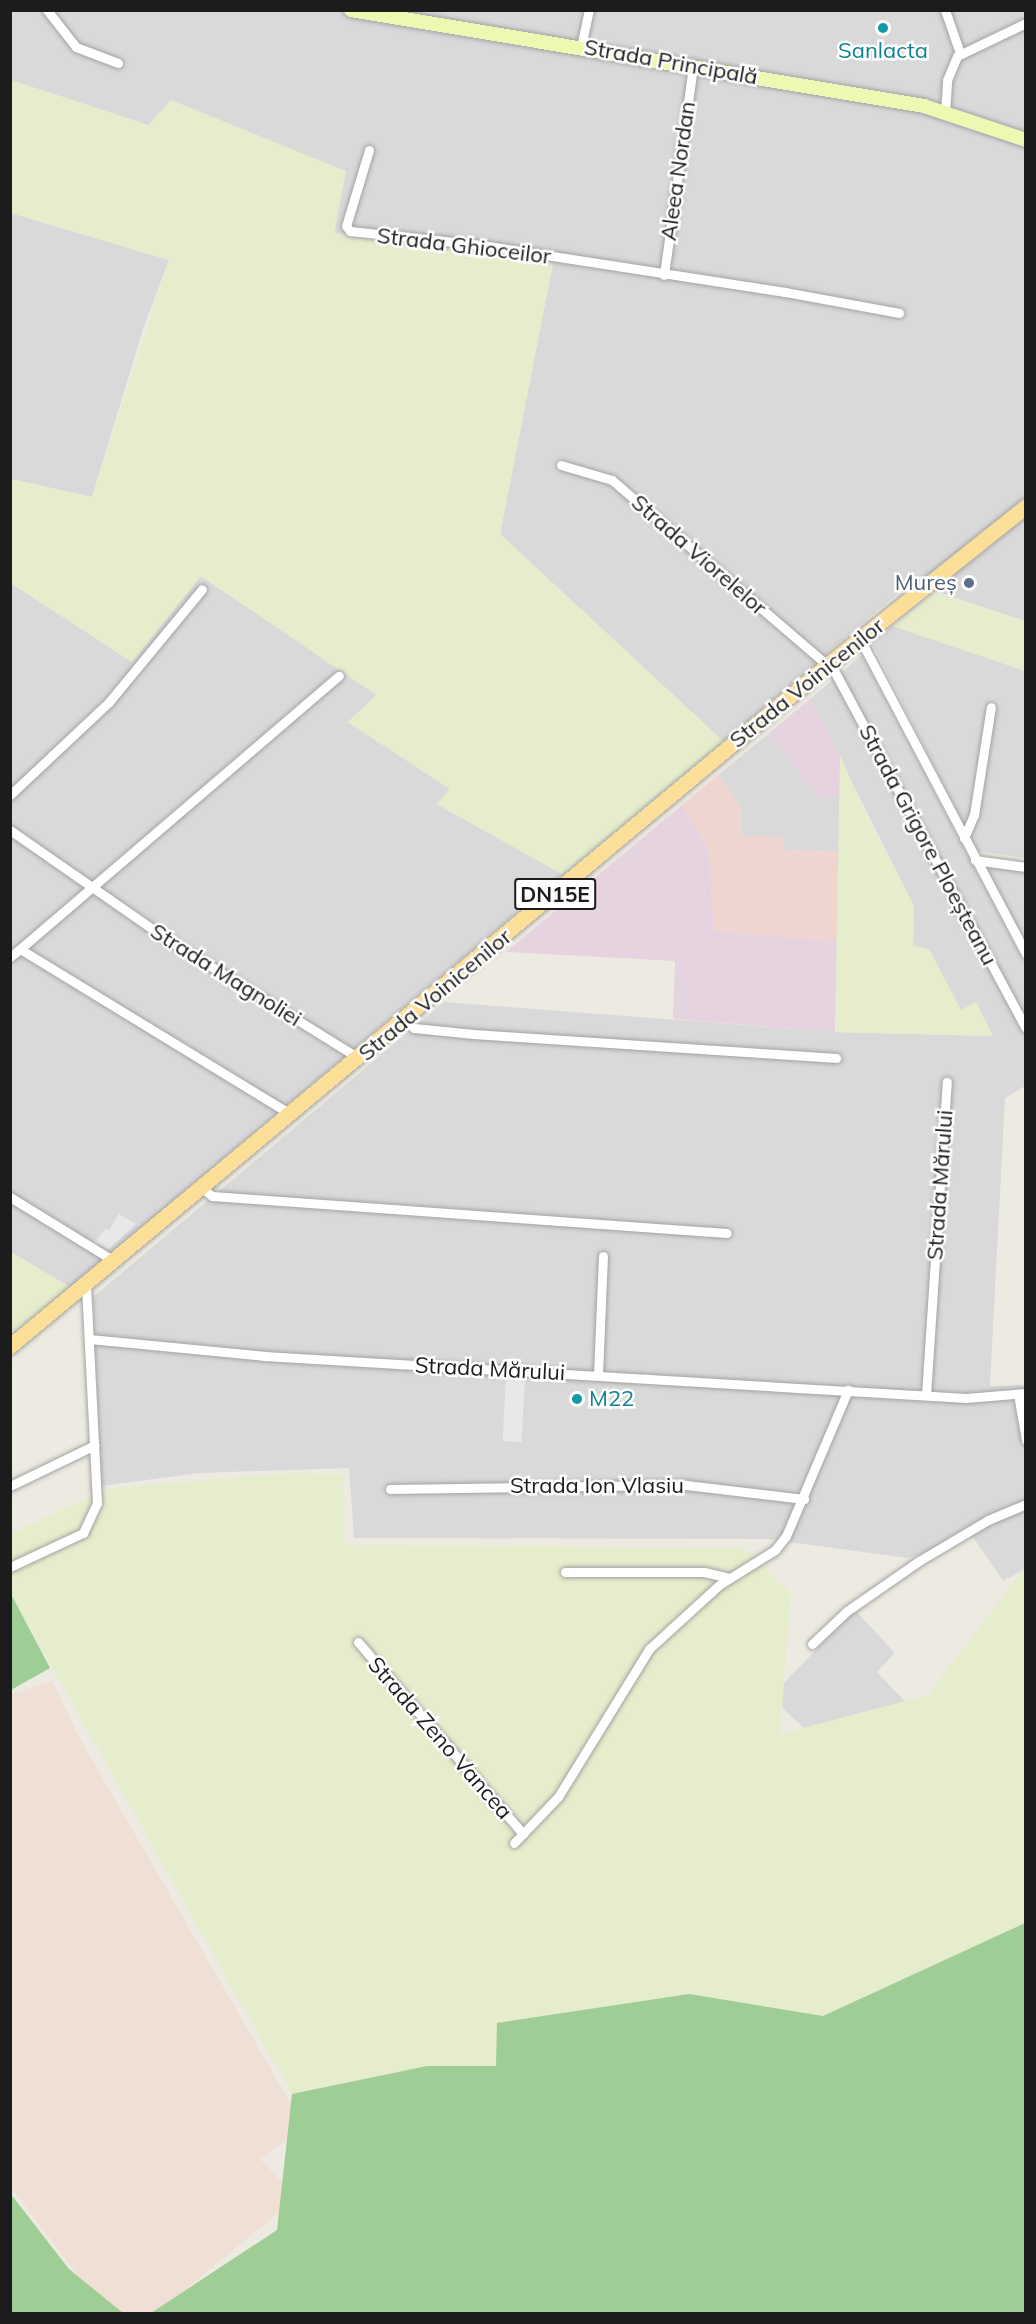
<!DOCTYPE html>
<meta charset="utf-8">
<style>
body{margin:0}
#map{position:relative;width:1036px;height:2324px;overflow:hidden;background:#edebe1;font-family:Mulish,sans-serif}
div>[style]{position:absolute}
.residential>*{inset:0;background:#dad9d9}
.commercial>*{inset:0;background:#efd5d0}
.industrial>*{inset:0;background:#e6d3e0}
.military>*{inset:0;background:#f0dfd4}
.farmland>*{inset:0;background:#e6edcc}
.forest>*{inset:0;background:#9ecd96}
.parking>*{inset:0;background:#e8e8e8;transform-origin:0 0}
.roads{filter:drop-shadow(0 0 2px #a3a3a3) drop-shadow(0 0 2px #a3a3a3)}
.street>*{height:9px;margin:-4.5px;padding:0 4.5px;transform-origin:4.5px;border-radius:4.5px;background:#fff}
.secondary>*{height:14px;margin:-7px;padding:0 7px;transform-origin:7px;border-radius:7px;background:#ecf9b3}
.primary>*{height:15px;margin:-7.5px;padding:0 7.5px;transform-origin:7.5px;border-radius:7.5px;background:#fbde98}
.dots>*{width:16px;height:16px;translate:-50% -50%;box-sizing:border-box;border:3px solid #fff;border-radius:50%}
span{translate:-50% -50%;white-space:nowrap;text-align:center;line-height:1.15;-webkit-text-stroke:5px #fff;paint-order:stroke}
.shield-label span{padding:2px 4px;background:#fff;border:2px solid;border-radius:4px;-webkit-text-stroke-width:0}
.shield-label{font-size:21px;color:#1c1c1c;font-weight:700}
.culture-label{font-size:22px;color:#0d838f}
.left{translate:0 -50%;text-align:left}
.street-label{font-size:22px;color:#1c1c1c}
.service-label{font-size:22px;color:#4e5e75}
.right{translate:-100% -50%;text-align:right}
.frame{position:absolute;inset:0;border:12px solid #1c1c1c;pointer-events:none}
</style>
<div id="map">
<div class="residential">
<div style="clip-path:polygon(11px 11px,1025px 11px,1025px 621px,910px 583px,723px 741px,500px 534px,553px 263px,334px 233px,346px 171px,148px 125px,11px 80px)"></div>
<div style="clip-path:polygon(11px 213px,169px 260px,144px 326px,92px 497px,11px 479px)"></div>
<div style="clip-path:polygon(201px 576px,377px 695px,348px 722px,450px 789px,437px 804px,562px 874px,70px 1287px,11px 1252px,11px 583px,132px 662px)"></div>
<div style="clip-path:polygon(893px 626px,1025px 671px,1025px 858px,977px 851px,872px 643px)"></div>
<div style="clip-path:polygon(862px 655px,1025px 964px,1025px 1086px,1005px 1098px,990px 1386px,1025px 1385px,1025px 1569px,1003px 1581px,973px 1537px,907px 1558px,767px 1539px,354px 1538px,349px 1468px,199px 1473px,101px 1486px,93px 1297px,444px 1002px,835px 1032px,993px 1036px,976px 1003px,961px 1010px,929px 950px,913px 946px,914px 906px,810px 699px)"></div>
<div style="clip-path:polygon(768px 734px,818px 797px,840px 797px,839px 852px,783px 850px,782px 837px,741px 836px,742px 810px,718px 775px)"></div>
<div style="clip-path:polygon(985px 865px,1025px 870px,1025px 942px,1024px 940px)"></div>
<div style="clip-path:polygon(855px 1610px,895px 1653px,877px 1672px,934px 1732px,874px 1791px,770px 1697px)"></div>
</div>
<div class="commercial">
<div style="clip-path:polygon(718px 775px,742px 810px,741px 836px,783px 837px,783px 850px,839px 852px,839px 942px,714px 931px,709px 849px,682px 805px)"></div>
</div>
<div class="industrial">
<div style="clip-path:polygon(810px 699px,840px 755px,840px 797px,818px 797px,768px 734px)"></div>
<div style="clip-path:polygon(682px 805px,709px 849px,714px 931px,839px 942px,835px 1032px,673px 1019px,675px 961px,506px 952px)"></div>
</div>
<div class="military">
<div style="clip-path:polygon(52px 1681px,80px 1739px,304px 2127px,260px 2159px,297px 2197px,157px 2313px,106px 2313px,11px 2187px,11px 1694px)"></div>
</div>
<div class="farmland">
<div style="clip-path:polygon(10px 80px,148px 125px,171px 100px,346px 171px,334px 233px,553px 263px,500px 534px,723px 741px,562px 874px,437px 804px,450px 789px,348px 722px,376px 695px,201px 576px,132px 662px,11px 583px,11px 479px,92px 497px,169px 260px,11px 213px)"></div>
<div style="clip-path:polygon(936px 593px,1025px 621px,1025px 671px,893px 626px)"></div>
<div style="clip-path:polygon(840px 755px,864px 811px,914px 906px,913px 946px,929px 949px,961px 1010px,976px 1002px,993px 1036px,835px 1032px)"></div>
<div style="clip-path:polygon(10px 1252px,70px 1287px,11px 1333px,10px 1333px)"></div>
<div style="clip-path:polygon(290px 1473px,344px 1474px,344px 1545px,744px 1548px,791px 1593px,780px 1734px,928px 1695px,1025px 1567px,1025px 1923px,823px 2016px,689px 1994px,497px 2066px,427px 2066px,292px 2094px,11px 1594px,11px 1534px,104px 1489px)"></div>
</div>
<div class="forest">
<div style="clip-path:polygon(11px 1594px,50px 1668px,11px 1690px,10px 1690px)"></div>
<div style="clip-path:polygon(1025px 1923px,1025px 2313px,151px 2313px,277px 2230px,292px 2094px,427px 2066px,496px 2066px,497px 2023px,689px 1994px,823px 2016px)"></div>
<div style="clip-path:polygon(10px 2193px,69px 2269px,123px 2313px,11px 2313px)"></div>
</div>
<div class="parking">
<div style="clip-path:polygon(119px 1214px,136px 1224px,109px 1249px,93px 1243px,106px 1229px,109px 1230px)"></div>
<div style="left:506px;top:1376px;width:19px;height:65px;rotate:3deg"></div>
</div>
<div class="roads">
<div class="street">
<div style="left:47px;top:10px;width:47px;rotate:51.9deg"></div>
<div style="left:76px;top:47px;width:45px;rotate:20.9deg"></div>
<div style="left:945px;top:10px;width:46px;rotate:70.8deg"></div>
<div style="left:581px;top:47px;width:38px;rotate:-78deg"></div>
<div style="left:945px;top:112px;width:32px;rotate:-86deg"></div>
<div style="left:947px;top:80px;width:26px;rotate:-67deg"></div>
<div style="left:957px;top:56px;width:76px;rotate:-25.6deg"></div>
<div style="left:369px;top:150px;width:79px;rotate:106.8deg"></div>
<div style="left:346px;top:226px;width:6px;rotate:51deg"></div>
<div style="left:350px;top:231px;width:132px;rotate:6.1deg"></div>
<div style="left:481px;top:245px;width:308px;rotate:8.8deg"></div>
<div style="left:785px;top:292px;width:116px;rotate:10.4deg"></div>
<div style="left:664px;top:275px;width:211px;rotate:-82.1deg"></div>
<div style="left:561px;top:465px;width:53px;rotate:16.4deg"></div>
<div style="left:612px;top:480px;width:284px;rotate:40.7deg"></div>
<div style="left:860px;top:639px;width:356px;rotate:62.2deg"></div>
<div style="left:830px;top:663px;width:414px;rotate:61.8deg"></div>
<div style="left:10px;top:795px;width:136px;rotate:-43.2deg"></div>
<div style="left:109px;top:702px;width:146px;rotate:-50.5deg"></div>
<div style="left:10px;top:830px;width:195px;rotate:34.8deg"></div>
<div style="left:170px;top:941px;width:222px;rotate:31.8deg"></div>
<div style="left:964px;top:838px;width:25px;rotate:-67deg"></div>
<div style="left:974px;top:815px;width:109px;rotate:-81.1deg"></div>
<div style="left:975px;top:860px;width:51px;rotate:7.8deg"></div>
<div style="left:20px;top:949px;width:420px;rotate:-40.6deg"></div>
<div style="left:10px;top:957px;width:13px;rotate:-39deg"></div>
<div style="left:20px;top:949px;width:316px;rotate:31.4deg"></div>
<div style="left:405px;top:1020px;width:12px;rotate:42deg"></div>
<div style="left:414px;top:1028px;width:60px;rotate:5.7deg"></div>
<div style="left:474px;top:1034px;width:363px;rotate:3.8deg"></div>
<div style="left:203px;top:1189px;width:11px;rotate:38deg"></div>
<div style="left:212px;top:1196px;width:516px;rotate:4.11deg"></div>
<div style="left:10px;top:1197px;width:122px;rotate:31.6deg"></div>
<div style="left:89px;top:1339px;width:176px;rotate:5.5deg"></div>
<div style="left:264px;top:1356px;width:703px;rotate:3.42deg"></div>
<div style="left:966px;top:1398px;width:60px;rotate:-4.8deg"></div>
<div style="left:598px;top:1375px;width:119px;rotate:-87.6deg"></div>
<div style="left:1018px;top:1394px;width:47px;rotate:80.1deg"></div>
<div style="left:926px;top:1395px;width:314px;rotate:-86.2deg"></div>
<div style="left:10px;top:1486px;width:94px;rotate:-25.8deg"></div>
<div style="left:390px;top:1489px;width:296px;rotate:-0.8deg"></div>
<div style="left:686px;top:1485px;width:119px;rotate:6.8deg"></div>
<div style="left:10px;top:1567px;width:81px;rotate:-25deg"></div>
<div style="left:83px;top:1533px;width:33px;rotate:-65deg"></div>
<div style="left:97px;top:1503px;width:219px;rotate:-92.9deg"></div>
<div style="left:565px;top:1572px;width:139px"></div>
<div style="left:704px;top:1572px;width:27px;rotate:13deg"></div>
<div style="left:358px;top:1642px;width:253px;rotate:49.3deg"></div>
<div style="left:812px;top:1644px;width:48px;rotate:-43.3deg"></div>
<div style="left:847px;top:1611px;width:88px;rotate:-34.8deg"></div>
<div style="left:919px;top:1561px;width:80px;rotate:-30.7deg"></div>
<div style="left:988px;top:1520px;width:41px;rotate:-22.8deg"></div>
<div style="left:514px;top:1843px;width:64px;rotate:-46.3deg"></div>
<div style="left:558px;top:1797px;width:174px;rotate:-58.4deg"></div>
<div style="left:649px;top:1649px;width:95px;rotate:-42.4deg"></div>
<div style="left:719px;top:1585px;width:66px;rotate:-32deg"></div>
<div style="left:775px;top:1550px;width:18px;rotate:-52deg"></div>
<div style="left:786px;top:1536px;width:159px;rotate:-67deg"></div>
</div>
<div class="secondary">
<div style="left:351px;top:10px;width:581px;rotate:9.51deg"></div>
<div style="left:924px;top:106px;width:108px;rotate:18.4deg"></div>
</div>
<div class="primary">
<div style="left:10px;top:1346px;width:1064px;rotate:-39.81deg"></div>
<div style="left:827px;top:665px;width:255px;rotate:-38.6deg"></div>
</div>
</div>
<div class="dots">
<div style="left:883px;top:28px;background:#0f9aa8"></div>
<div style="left:969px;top:583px;background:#5c6f8a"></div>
<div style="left:577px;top:1399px;background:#0f9aa8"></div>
</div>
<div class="shield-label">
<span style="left:555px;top:894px">DN15E</span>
</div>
<div class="culture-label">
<span style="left:883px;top:51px">Sanlacta</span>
<span class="left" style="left:589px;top:1399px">M22</span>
</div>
<div class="street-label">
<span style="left:671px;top:62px;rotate:10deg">Strada Principală</span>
<span style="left:678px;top:171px;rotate:-82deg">Aleea Nordan</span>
<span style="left:464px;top:246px;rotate:7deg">Strada Ghioceilor</span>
<span style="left:699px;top:555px;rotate:41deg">Strada Viorelelor</span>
<span style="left:807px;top:683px;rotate:-39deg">Strada Voinicenilor</span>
<span style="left:928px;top:845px;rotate:62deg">Strada Grigore Ploeșteanu</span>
<span style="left:226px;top:975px;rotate:32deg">Strada Magnoliei</span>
<span style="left:435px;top:995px;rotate:-40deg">Strada Voinicenilor</span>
<span style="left:940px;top:1185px;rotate:-86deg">Strada Mărului</span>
<span style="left:490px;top:1369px;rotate:3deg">Strada Mărului</span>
<span style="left:597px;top:1486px">Strada Ion Vlasiu</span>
<span style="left:440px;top:1738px;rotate:49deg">Strada Zeno Vancea</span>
</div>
<div class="service-label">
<span class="right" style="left:957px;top:583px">Mureș</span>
</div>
<div class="frame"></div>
</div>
